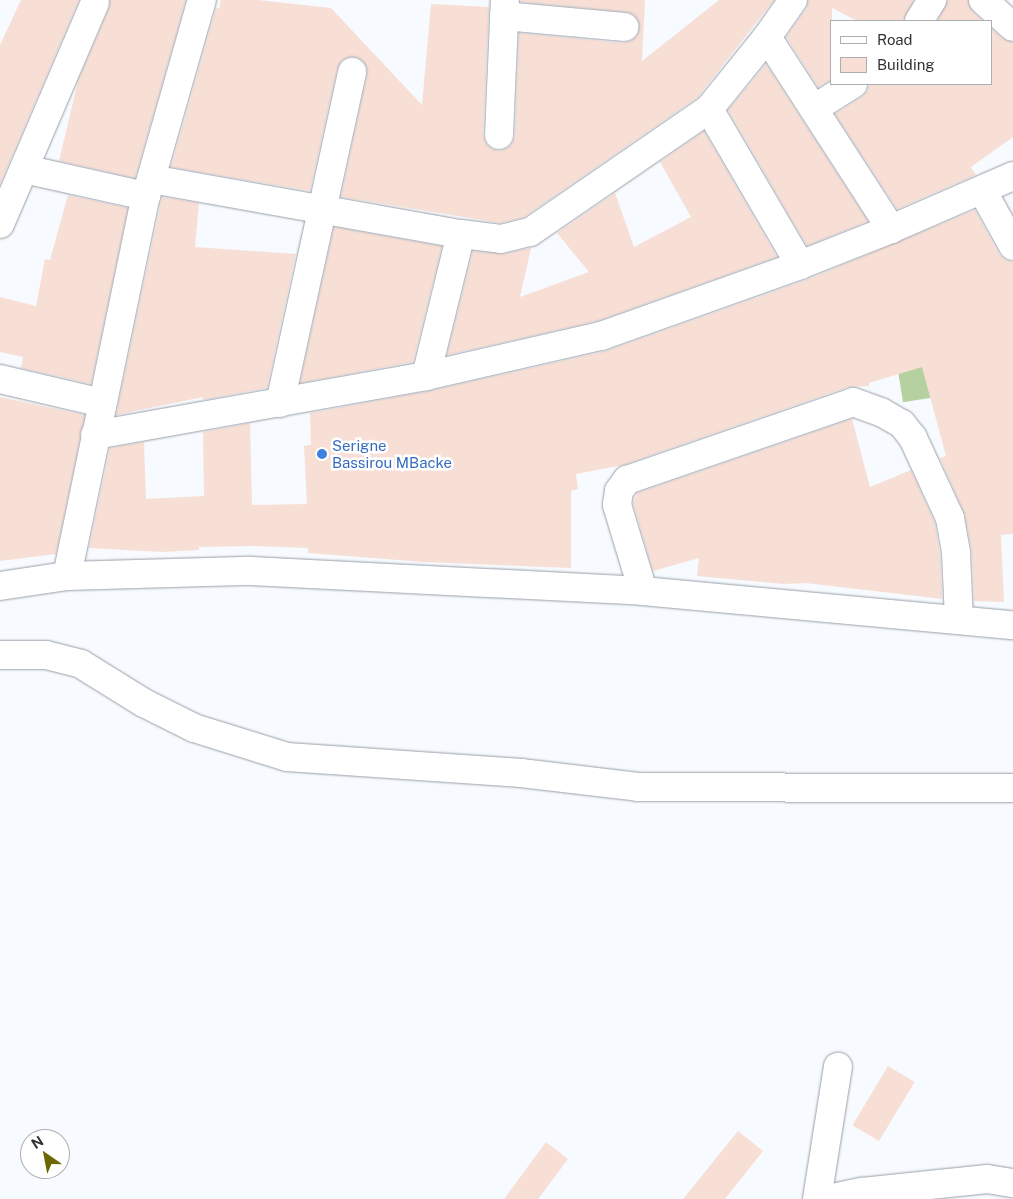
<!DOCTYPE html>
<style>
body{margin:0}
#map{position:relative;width:1013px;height:1199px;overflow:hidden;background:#f7fafe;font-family:"Public Sans",sans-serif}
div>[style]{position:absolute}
.green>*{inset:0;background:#b6d19f;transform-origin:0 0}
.building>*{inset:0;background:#f8dfd6;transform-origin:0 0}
.roads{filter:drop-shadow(0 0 1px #989fa8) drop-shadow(0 0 1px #989fa8)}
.minor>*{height:28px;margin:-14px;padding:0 14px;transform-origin:14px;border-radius:14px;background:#fff}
.dots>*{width:14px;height:14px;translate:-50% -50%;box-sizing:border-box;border:2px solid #fff;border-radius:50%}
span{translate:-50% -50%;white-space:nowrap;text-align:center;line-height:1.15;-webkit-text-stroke:5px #fff;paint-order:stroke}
.shop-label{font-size:15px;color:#366cbe}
.left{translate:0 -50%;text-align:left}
.legend{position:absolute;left:830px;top:20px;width:162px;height:65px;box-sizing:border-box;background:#fff;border:1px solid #adadaf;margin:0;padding:6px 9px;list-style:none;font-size:15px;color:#313337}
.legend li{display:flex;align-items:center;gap:10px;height:25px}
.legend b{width:25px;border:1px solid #adadaf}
.north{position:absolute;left:20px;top:1129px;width:50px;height:50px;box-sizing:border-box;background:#fff;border:1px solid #adadaf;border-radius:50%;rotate:327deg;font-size:14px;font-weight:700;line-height:20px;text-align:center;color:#313337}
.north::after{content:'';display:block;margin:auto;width:18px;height:22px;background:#6c6700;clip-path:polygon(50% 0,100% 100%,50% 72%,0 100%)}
</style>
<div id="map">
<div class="green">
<div style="left:978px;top:358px;width:32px;height:81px;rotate:81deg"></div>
</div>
<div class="building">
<div style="clip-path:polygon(21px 0,79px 0,0 184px,0 45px)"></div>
<div style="clip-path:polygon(110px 0,186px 0,135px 178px,59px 161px,78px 81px,109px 8px)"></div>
<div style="clip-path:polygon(221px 0,258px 0,331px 8px,422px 105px,431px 4px,489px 7px,483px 134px,485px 142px,490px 148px,499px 151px,506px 149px,512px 144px,515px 136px,519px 33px,623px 43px,631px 41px,637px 36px,639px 29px,638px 20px,633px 14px,626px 12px,521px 2px,521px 0,645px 0,642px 61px,719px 0,774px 0,698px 97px,524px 217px,500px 223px,341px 197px,367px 75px,367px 68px,363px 61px,355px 57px,348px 57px,341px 61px,337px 69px,310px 191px,171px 167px,216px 8px,219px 9px)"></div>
<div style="clip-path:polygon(808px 0,914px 0,903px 21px,857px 21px,832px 8px,832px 79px,818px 87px,786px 37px,806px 9px)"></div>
<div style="clip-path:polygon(948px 0,968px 0,972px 11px,983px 21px,937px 21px)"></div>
<div style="clip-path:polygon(992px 29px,1003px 39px,1013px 42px,1013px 137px,971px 167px,976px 175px,897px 209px,835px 114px,862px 97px,867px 91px,869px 84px,992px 84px)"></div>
<div style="clip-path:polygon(766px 64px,868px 221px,807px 246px,728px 110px)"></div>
<div style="clip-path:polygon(704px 131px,777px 257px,597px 321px,447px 355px,473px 251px,504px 254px,531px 248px,520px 297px,589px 272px,557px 233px,615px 193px,634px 247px,691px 217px,660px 162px)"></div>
<div style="clip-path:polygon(68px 195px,128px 208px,91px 384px,21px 368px,23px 357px,0 352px,0 297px,36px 306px,45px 259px,50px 260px)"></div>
<div style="clip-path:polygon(162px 197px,199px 203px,195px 247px,296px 254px,267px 388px,203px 400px,203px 397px,116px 415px)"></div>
<div style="clip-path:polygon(975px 210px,999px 254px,1005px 260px,1013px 262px,1013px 534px,1001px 535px,1004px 602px,974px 601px,972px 552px,965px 515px,940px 458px,946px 456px,922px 367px,869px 383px,869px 386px,848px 387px,623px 465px,576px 474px,578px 489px,571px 491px,571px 568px,424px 562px,308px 553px,308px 548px,254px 546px,199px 547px,199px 550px,162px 552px,89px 548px,110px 448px,144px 442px,146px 499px,204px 496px,203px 432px,250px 423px,252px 505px,307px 504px,304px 446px,311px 445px,310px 413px,429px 391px,606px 351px,806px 280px)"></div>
<div style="clip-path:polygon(334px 227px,442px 246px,413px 362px,300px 383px)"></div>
<div style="clip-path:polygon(0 397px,85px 415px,56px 554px,0 561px)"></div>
<div style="clip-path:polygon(852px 419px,870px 487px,911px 470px,935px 523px,940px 555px,942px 599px,806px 583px,784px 584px,697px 576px,699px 558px,653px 571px,633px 503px,637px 493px)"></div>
<div style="left:888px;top:1066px;width:31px;height:69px;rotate:31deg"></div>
<div style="clip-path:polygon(738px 1131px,763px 1151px,725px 1199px,683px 1199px)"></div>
<div style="clip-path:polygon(546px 1142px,568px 1159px,538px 1199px,504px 1199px)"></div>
</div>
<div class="roads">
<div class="minor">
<div style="left:983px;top:0;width:40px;rotate:42deg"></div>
<div style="left:504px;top:16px;width:121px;rotate:5.2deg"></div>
<div style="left:919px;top:21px;width:25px;rotate:-58deg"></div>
<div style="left:767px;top:37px;width:229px;rotate:57.1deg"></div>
<div style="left:815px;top:108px;width:45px;rotate:-32.3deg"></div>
<div style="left:709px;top:109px;width:181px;rotate:59.7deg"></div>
<div style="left:499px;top:135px;width:135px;rotate:-87.5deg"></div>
<div style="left:24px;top:169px;width:125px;rotate:12.5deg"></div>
<div style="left:151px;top:179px;width:315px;rotate:10.1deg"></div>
<div style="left:461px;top:234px;width:40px;rotate:7.1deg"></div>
<div style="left:501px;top:239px;width:30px;rotate:-14deg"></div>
<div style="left:530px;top:232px;width:217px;rotate:-34.5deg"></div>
<div style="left:709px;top:109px;width:92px;rotate:-51.1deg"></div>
<div style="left:767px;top:37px;width:45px;rotate:-54.9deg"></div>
<div style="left:982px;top:190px;width:64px;rotate:61deg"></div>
<div style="left:0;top:224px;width:241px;rotate:-66.8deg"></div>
<div style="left:426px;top:376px;width:146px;rotate:-76.2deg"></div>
<div style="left:0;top:379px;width:105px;rotate:13.2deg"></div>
<div style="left:280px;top:403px;width:339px;rotate:-77.7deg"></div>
<div style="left:95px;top:435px;width:336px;rotate:-10.1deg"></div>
<div style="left:426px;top:376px;width:180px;rotate:-12.9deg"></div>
<div style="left:601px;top:336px;width:211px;rotate:-19.6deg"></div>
<div style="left:800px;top:265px;width:98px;rotate:-21.6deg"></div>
<div style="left:891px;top:229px;width:133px;rotate:-23.5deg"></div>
<div style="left:67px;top:576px;width:388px;rotate:-78.3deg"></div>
<div style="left:146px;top:196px;width:204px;rotate:-74.1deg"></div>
<div style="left:0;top:586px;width:68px;rotate:-8.5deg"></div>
<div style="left:67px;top:576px;width:184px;rotate:-1.6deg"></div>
<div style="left:251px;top:571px;width:393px;rotate:2.9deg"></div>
<div style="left:643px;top:591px;width:372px;rotate:5.3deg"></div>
<div style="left:643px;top:591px;width:90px;rotate:-106.8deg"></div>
<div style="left:617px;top:505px;width:14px;rotate:-82deg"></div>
<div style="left:619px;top:491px;width:14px;rotate:-54deg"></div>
<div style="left:627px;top:480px;width:239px;rotate:-19deg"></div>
<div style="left:853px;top:402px;width:30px;rotate:20deg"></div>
<div style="left:881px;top:412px;width:24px;rotate:30deg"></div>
<div style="left:902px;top:424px;width:18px;rotate:52deg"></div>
<div style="left:913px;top:438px;width:88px;rotate:65.2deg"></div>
<div style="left:950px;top:518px;width:36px;rotate:80deg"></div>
<div style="left:956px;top:553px;width:67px;rotate:87.4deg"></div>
<div style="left:0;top:655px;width:46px"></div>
<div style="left:46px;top:655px;width:36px;rotate:14deg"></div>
<div style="left:81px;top:664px;width:74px;rotate:31.8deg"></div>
<div style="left:144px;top:703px;width:56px;rotate:26.6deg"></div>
<div style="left:194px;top:728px;width:97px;rotate:17.3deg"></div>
<div style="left:287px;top:757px;width:235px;rotate:3.9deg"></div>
<div style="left:521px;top:773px;width:118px;rotate:6.8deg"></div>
<div style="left:638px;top:787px;width:375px;rotate:0.2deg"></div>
<div style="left:817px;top:1199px;width:134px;rotate:-81deg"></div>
<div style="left:828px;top:1199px;width:35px;rotate:-12deg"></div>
<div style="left:862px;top:1192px;width:126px;rotate:-5.9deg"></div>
<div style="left:987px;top:1179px;width:26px;rotate:9deg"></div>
</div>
</div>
<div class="dots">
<div style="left:322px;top:454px;background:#3f7fe0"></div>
</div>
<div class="shop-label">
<span class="left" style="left:332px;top:454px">Serigne<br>Bassirou MBacke</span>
</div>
<ul class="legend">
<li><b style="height:6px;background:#fff"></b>Road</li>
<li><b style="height:14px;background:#f8dfd6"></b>Building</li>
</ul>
<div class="north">N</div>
</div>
